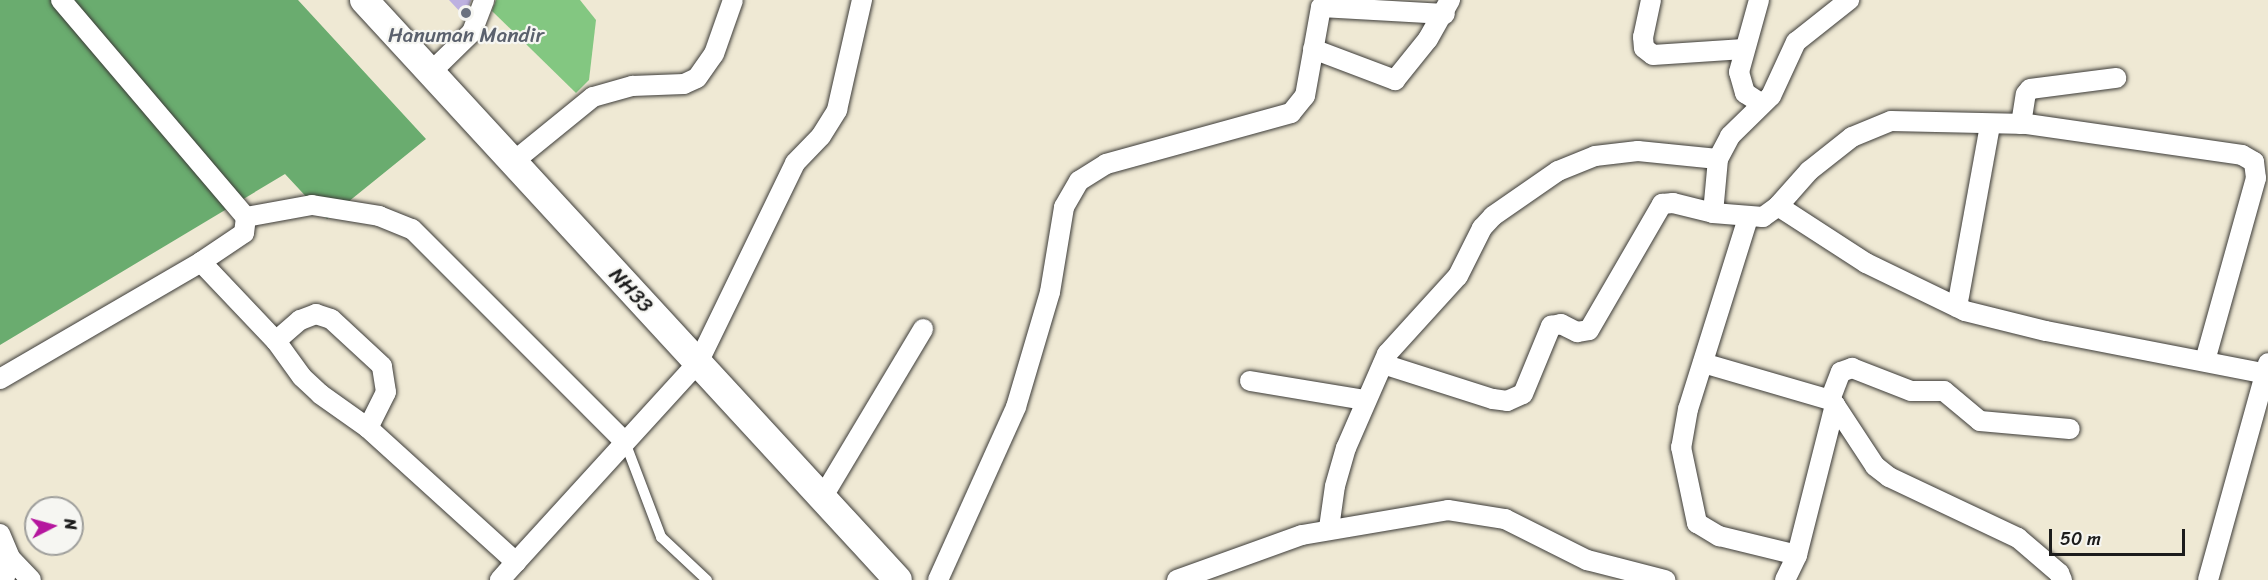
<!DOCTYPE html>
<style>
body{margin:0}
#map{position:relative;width:2268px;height:580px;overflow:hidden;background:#efe9d4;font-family:Sriracha,sans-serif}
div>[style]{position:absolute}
.green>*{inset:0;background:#83c781}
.forest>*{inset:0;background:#6aac6f}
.building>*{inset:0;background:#bdb1e0}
.roads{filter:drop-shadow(0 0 2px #3c3b38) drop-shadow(0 0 2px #3c3b38)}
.lane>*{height:10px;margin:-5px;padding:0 5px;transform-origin:5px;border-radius:5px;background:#fff}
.street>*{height:20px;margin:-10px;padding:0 10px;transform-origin:10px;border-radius:10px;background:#fff}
.secondary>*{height:28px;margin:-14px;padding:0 14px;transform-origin:14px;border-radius:14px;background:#fff}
.dots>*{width:16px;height:16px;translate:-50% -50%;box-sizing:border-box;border:3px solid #f6f6f2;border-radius:50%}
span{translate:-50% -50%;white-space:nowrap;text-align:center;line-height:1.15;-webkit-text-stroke:4.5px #f6f6f2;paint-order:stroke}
.worship-label{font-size:21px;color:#5b616d}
.street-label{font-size:21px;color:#1c1c1c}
.north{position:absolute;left:24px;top:496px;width:60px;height:60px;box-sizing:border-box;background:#f6f6f2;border:2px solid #9f9f9c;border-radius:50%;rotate:84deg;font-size:16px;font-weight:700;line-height:24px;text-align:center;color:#1c1c1c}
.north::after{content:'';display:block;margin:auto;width:21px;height:27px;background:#b5179e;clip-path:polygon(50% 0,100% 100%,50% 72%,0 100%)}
.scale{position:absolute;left:2049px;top:529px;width:136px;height:27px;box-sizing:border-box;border:3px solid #1c1c1c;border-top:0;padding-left:8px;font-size:18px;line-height:21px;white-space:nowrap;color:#1c1c1c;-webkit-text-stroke:4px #f6f6f2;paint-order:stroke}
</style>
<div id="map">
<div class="green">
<div style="clip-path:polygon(496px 0,580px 0,596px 20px,589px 80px,576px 93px,492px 11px)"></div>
</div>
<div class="forest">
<div style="clip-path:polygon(0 0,298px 0,426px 139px,327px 219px,285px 174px,0 345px)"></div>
</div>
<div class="building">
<div style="clip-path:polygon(449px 0,471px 0,465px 17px)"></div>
</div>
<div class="roads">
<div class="lane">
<div style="left:625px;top:442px;width:102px;rotate:69.2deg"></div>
<div style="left:661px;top:537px;width:63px;rotate:43.1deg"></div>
</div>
<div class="street">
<div style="left:61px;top:0;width:285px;rotate:49.6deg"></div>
<div style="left:246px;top:217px;width:16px;rotate:97deg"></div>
<div style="left:244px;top:233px;width:52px;rotate:146deg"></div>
<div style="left:1651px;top:0;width:38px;rotate:102deg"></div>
<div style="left:1643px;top:37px;width:11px;rotate:85deg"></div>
<div style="left:1644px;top:48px;width:11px;rotate:38deg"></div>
<div style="left:1653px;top:55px;width:91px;rotate:-3.8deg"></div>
<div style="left:1759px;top:0;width:75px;rotate:105.5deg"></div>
<div style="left:1739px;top:72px;width:22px;rotate:74deg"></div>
<div style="left:1745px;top:93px;width:20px;rotate:33deg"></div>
<div style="left:1313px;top:49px;width:88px;rotate:20.7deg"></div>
<div style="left:1395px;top:80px;width:53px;rotate:-51.2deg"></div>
<div style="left:1428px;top:39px;width:45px;rotate:-60.6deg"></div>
<div style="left:429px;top:74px;width:60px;rotate:-44.3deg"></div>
<div style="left:472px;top:32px;width:34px;rotate:-69deg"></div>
<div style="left:2021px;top:124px;width:30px;rotate:-81deg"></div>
<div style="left:2026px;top:94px;width:6px;rotate:-51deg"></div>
<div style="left:2030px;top:89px;width:87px;rotate:-7.3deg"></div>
<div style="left:513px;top:162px;width:103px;rotate:-39.1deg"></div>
<div style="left:593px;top:97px;width:41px;rotate:-15.8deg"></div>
<div style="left:632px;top:86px;width:52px;rotate:-2.2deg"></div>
<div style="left:684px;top:84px;width:14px;rotate:-25deg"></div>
<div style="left:697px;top:78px;width:29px;rotate:-55deg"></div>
<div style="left:714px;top:54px;width:57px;rotate:-70.6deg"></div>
<div style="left:1778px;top:206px;width:105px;rotate:32.9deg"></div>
<div style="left:1866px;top:263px;width:110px;rotate:25.9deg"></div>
<div style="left:1965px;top:311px;width:83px;rotate:13.9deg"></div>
<div style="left:2046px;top:331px;width:226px;rotate:11deg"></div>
<div style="left:1713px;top:213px;width:50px;rotate:4.6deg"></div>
<div style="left:1763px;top:217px;width:19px;rotate:-36deg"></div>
<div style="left:1778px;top:206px;width:47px;rotate:-48.5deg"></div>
<div style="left:1809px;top:171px;width:55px;rotate:-38.3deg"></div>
<div style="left:1852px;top:137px;width:42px;rotate:-22.3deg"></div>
<div style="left:1891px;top:121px;width:136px;rotate:1.3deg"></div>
<div style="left:2027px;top:124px;width:217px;rotate:8.2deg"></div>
<div style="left:2242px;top:155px;width:14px;rotate:30deg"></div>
<div style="left:2254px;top:162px;width:16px;rotate:83deg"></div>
<div style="left:2256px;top:178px;width:190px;rotate:105.6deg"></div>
<div style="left:246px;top:217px;width:67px;rotate:-10.3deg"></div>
<div style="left:312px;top:205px;width:68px;rotate:9.3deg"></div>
<div style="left:379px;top:216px;width:35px;rotate:22deg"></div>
<div style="left:412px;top:229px;width:301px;rotate:45deg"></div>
<div style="left:1748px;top:218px;width:200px;rotate:107.4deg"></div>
<div style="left:1688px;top:409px;width:39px;rotate:100deg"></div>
<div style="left:1681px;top:447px;width:78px;rotate:78.1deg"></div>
<div style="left:1697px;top:523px;width:26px;rotate:31deg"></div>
<div style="left:1719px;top:536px;width:80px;rotate:13.7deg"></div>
<div style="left:1957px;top:307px;width:185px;rotate:-79.7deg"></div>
<div style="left:1703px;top:363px;width:132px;rotate:16.2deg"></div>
<div style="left:1830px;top:400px;width:30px;rotate:-69deg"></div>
<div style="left:1841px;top:372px;width:12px;rotate:-20deg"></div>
<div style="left:1852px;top:368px;width:63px;rotate:21.3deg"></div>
<div style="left:1911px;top:391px;width:33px"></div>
<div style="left:1944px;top:391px;width:47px;rotate:39.8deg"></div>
<div style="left:1980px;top:421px;width:90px;rotate:5.1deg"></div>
<div style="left:1383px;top:364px;width:115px;rotate:17.7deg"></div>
<div style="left:1493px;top:399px;width:14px;rotate:8deg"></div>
<div style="left:1507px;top:401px;width:17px;rotate:-24deg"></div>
<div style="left:1523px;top:394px;width:74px;rotate:-67.6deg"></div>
<div style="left:1551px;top:326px;width:10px;rotate:-11deg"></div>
<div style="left:1561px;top:324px;width:18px;rotate:27deg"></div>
<div style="left:1577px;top:332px;width:12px;rotate:-9deg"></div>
<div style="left:1589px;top:330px;width:146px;rotate:-59.9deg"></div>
<div style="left:1662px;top:204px;width:11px;rotate:-5deg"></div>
<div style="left:1673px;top:203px;width:41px;rotate:14deg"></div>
<div style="left:1713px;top:213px;width:54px;rotate:-84.7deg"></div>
<div style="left:1718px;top:159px;width:26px;rotate:-62deg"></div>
<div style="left:1730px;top:136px;width:57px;rotate:-44.3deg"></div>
<div style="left:1771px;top:96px;width:60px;rotate:-65.2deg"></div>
<div style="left:1796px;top:42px;width:68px;rotate:-38.4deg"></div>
<div style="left:0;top:379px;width:233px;rotate:-30.2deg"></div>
<div style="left:201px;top:262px;width:109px;rotate:46.5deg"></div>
<div style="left:1250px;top:381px;width:117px;rotate:9.4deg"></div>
<div style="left:1835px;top:405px;width:73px;rotate:56.7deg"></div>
<div style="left:1875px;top:466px;width:18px;rotate:38deg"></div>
<div style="left:1889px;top:477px;width:143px;rotate:25.3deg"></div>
<div style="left:2018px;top:538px;width:54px;rotate:40.5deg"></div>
<div style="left:2059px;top:573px;width:8px;rotate:67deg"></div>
<div style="left:368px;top:428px;width:40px;rotate:-63.4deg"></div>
<div style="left:386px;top:392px;width:26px;rotate:-99deg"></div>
<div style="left:382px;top:366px;width:69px;rotate:-137.3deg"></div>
<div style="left:331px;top:319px;width:16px;rotate:-162deg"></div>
<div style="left:316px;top:314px;width:17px;rotate:159deg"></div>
<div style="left:300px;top:320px;width:32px;rotate:139deg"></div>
<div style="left:276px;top:341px;width:44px;rotate:54.2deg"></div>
<div style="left:302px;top:377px;width:25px;rotate:43deg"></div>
<div style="left:320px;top:394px;width:59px;rotate:35.3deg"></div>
<div style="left:368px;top:428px;width:200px;rotate:42.2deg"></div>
<div style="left:516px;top:562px;width:24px;rotate:132deg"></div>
<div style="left:822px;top:498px;width:197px;rotate:-59.1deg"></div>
<div style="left:1329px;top:528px;width:42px;rotate:-81.9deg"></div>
<div style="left:1335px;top:486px;width:40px;rotate:-74deg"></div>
<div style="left:1346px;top:448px;width:103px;rotate:-66.4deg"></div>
<div style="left:1387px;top:354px;width:105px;rotate:-47.7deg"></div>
<div style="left:1458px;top:276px;width:54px;rotate:-63.4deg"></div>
<div style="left:1482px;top:228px;width:16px;rotate:-47deg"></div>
<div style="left:1493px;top:216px;width:79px;rotate:-34.7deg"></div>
<div style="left:1558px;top:171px;width:40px;rotate:-22deg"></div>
<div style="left:1595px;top:156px;width:43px;rotate:-6.6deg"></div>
<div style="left:1638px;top:151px;width:80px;rotate:5.7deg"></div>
<div style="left:0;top:534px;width:26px;rotate:67deg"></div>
<div style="left:10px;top:558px;width:23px;rotate:105deg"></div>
<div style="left:10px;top:558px;width:30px;rotate:46deg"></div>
<div style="left:516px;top:562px;width:270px;rotate:-47.6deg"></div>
<div style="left:698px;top:363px;width:222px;rotate:-64.1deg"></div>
<div style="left:795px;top:163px;width:37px;rotate:-46deg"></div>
<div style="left:821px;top:136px;width:31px;rotate:-58deg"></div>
<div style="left:837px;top:110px;width:113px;rotate:-77.2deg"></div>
<div style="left:938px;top:580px;width:190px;rotate:-65.7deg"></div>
<div style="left:1016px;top:407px;width:120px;rotate:-73.5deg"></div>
<div style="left:1050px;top:292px;width:86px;rotate:-80.6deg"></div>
<div style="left:1064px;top:207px;width:30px;rotate:-60deg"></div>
<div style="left:1079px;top:181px;width:32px;rotate:-32deg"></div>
<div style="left:1106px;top:164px;width:192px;rotate:-15.4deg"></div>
<div style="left:1291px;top:113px;width:22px;rotate:-51deg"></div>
<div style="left:1305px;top:96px;width:90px;rotate:-79.8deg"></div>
<div style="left:1321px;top:7px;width:124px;rotate:3.2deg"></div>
<div style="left:1177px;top:580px;width:133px;rotate:-19.8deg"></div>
<div style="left:1302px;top:535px;width:148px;rotate:-9.7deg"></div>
<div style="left:1448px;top:510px;width:58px;rotate:9deg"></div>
<div style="left:1505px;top:519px;width:92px;rotate:26.6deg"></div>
<div style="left:1587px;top:560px;width:81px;rotate:14.4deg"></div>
<div style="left:1785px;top:580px;width:28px;rotate:-64deg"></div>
<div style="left:1797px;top:555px;width:155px;rotate:-75.8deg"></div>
<div style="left:1835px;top:405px;width:7px;rotate:-135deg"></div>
<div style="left:2208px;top:580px;width:225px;rotate:-74.5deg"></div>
</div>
<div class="secondary">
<div style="left:364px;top:0;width:788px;rotate:47.36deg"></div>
</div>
</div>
<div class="dots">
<div style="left:466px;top:13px;background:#6b7280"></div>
</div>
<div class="worship-label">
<span style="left:466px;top:35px">Hanuman Mandir</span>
</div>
<div class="street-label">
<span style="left:631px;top:290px;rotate:47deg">NH33</span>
</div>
<div class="north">N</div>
<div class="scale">50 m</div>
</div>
